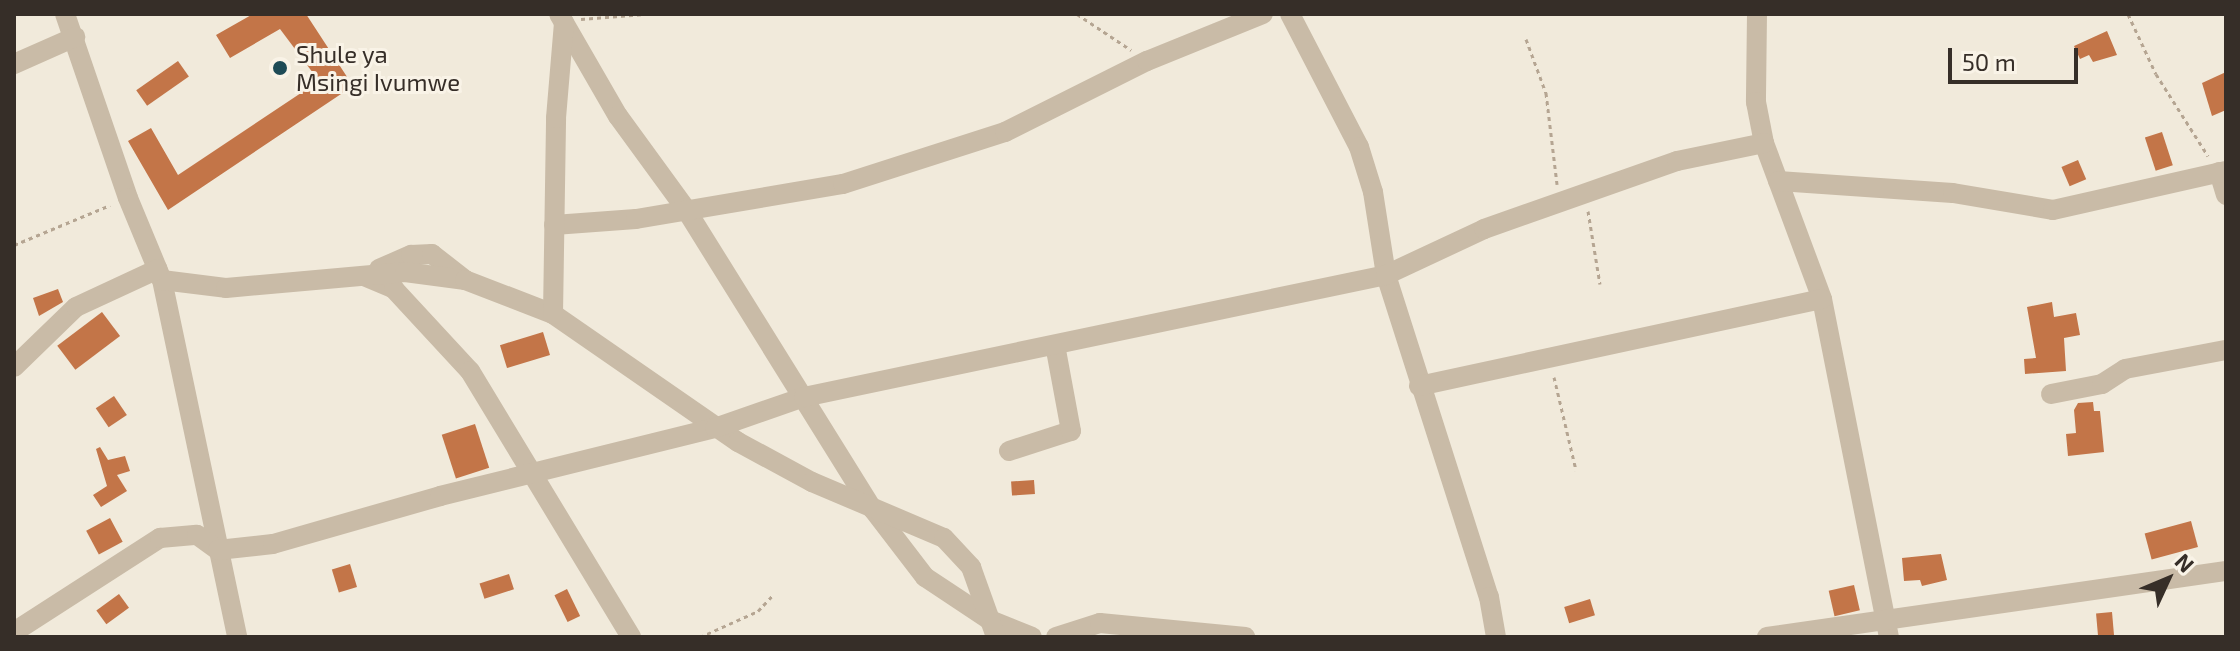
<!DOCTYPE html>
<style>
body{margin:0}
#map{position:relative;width:2240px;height:651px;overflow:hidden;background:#f1eadb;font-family:"Exo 2",sans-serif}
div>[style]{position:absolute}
.building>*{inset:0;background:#c37548;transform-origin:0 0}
.path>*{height:3px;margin-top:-1.5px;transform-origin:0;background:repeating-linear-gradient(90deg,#b5a592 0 4px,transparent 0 8px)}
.minor>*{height:20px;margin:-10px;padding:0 10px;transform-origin:10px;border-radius:10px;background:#c9bba7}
.dots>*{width:22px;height:22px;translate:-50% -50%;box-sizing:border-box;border:4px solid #f9f3e7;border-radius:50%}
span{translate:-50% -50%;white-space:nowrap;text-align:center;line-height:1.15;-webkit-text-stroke:6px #f9f3e7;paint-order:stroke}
.poi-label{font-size:24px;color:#362e28}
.left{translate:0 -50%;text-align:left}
.frame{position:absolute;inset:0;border:16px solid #362e28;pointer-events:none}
.north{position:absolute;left:2128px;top:539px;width:80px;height:80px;-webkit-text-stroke:6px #f9f3e7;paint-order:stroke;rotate:46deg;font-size:22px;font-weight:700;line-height:32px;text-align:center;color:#362e28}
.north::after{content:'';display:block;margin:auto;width:28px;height:36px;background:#362e28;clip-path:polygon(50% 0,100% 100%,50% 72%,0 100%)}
.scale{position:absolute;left:1948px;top:48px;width:130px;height:36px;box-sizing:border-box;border:4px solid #362e28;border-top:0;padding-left:10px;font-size:24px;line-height:28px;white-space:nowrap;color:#362e28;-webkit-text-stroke:6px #f9f3e7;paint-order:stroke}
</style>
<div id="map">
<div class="building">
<div style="clip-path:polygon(253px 14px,306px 14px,353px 86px,168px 210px,128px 141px,151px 128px,178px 175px,319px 81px,280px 29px,230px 58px,216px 35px)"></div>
<div style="clip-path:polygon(2107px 31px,2117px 55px,2093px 62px,2089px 55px,2080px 59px,2074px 46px)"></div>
<div style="left:178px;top:61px;width:19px;height:51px;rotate:55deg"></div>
<div style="clip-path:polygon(2226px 72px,2226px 110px,2212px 116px,2202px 83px)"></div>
<div style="left:2162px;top:132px;width:35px;height:18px;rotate:72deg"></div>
<div style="left:2078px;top:160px;width:21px;height:18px;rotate:67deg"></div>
<div style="clip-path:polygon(58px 289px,63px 302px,39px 316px,33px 298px)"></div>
<div style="clip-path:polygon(2052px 302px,2054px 317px,2076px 313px,2080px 335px,2064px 338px,2066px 371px,2025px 374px,2024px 359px,2036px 358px,2027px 307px)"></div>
<div style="left:102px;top:312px;width:30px;height:56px;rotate:53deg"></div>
<div style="left:543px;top:332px;width:24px;height:45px;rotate:73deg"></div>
<div style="left:114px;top:396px;width:23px;height:22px;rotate:56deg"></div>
<div style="clip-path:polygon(2093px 402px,2094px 411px,2100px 411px,2104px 452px,2068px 456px,2066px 434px,2076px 433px,2074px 410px,2078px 403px)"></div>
<div style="left:475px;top:424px;width:46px;height:35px;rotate:72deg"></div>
<div style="clip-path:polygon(100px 447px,108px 460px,125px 456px,130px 471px,117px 475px,127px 491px,101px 507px,93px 495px,107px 486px,96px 449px)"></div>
<div style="left:1034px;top:480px;width:14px;height:23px;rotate:86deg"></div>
<div style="left:110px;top:518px;width:27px;height:27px;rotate:62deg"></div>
<div style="left:2191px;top:521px;width:27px;height:48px;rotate:75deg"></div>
<div style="clip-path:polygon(1941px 554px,1947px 580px,1922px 586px,1920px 580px,1904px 581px,1902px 558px)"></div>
<div style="left:350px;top:564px;width:24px;height:19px;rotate:73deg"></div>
<div style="left:509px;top:574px;width:16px;height:31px;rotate:72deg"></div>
<div style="left:1854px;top:585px;width:26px;height:26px;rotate:77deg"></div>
<div style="left:567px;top:589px;width:30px;height:14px;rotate:64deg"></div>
<div style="left:119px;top:594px;width:17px;height:28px;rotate:54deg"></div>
<div style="left:1590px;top:599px;width:17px;height:27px;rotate:73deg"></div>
<div style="left:2112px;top:612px;width:25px;height:16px;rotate:85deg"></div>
</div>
<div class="path">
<div style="left:1077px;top:14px;width:65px;rotate:33.7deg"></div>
<div style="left:2128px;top:14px;width:66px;rotate:65deg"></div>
<div style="left:2156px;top:74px;width:97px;rotate:57.6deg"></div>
<div style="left:581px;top:19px;width:64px;rotate:-4.5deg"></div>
<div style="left:1526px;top:39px;width:58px;rotate:69.7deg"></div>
<div style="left:1546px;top:93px;width:92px;rotate:83.1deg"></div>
<div style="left:1588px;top:211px;width:74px;rotate:80.7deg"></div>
<div style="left:14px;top:245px;width:104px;rotate:-22.6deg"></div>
<div style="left:1554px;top:377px;width:96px;rotate:76.7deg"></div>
<div style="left:700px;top:637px;width:64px;rotate:-24.1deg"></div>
<div style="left:758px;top:611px;width:22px;rotate:-47deg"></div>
</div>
<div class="minor">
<div style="left:65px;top:14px;width:194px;rotate:71.1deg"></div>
<div style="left:128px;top:198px;width:89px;rotate:67.5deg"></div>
<div style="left:162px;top:280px;width:365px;rotate:78.1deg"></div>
<div style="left:559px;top:14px;width:118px;rotate:60deg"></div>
<div style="left:618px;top:116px;width:114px;rotate:53.9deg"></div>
<div style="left:685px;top:208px;width:354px;rotate:58.1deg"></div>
<div style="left:872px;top:508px;width:87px;rotate:52.5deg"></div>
<div style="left:925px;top:577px;width:78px;rotate:33.5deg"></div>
<div style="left:990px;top:620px;width:45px;rotate:22deg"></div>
<div style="left:1290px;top:14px;width:150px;rotate:62.6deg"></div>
<div style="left:1359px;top:147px;width:47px;rotate:72.7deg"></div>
<div style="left:1373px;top:192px;width:84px;rotate:81.1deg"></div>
<div style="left:1386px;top:275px;width:338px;rotate:72.3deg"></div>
<div style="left:1489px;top:597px;width:41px;rotate:80.1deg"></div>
<div style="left:1757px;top:14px;width:88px;rotate:90.7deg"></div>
<div style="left:1756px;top:102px;width:42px;rotate:79deg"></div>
<div style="left:1764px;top:143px;width:166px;rotate:69.6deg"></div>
<div style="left:1822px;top:299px;width:345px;rotate:78.8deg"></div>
<div style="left:14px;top:64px;width:67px;rotate:-23.9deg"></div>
<div style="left:2219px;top:172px;width:24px;rotate:73deg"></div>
<div style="left:1778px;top:181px;width:175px;rotate:3.9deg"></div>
<div style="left:1953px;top:193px;width:101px;rotate:9.6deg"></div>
<div style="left:2053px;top:210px;width:177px;rotate:-12.7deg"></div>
<div style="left:554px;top:225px;width:82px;rotate:-4.2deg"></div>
<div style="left:636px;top:219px;width:210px;rotate:-9.6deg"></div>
<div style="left:843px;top:184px;width:170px;rotate:-17.8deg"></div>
<div style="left:1005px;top:132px;width:159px;rotate:-26.6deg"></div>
<div style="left:1147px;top:61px;width:125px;rotate:-22.1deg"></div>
<div style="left:379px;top:269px;width:35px;rotate:-24deg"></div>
<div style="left:411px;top:255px;width:21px;rotate:-3deg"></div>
<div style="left:432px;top:254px;width:42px;rotate:38.2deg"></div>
<div style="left:364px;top:276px;width:33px;rotate:23deg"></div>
<div style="left:394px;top:289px;width:112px;rotate:47.2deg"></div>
<div style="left:470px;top:371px;width:311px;rotate:58.8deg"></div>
<div style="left:162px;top:280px;width:64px;rotate:7.1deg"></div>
<div style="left:226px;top:288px;width:180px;rotate:-5.1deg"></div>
<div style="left:405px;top:272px;width:61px;rotate:7.6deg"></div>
<div style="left:465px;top:280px;width:94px;rotate:21.1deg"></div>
<div style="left:553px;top:314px;width:225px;rotate:34.7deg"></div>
<div style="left:738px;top:442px;width:84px;rotate:28.4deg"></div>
<div style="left:812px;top:482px;width:143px;rotate:23deg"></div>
<div style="left:944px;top:538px;width:40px;rotate:47deg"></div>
<div style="left:971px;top:567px;width:74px;rotate:70.3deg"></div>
<div style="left:553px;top:314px;width:196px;rotate:-89.1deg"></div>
<div style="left:556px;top:118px;width:96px;rotate:-85.2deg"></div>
<div style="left:14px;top:367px;width:86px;rotate:-44.1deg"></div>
<div style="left:76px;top:307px;width:90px;rotate:-24.9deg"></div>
<div style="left:1419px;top:386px;width:412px;rotate:-12.2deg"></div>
<div style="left:2051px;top:394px;width:52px;rotate:-11.1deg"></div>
<div style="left:2102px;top:384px;width:27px;rotate:-33deg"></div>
<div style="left:2125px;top:369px;width:103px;rotate:-10.7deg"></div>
<div style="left:1009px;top:451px;width:65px;rotate:-17.9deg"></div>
<div style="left:1071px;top:431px;width:87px;rotate:-100.5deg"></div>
<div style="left:14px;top:632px;width:174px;rotate:-32.8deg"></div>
<div style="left:160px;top:538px;width:37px;rotate:-5deg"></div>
<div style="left:197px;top:535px;width:26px;rotate:36deg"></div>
<div style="left:218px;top:550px;width:55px;rotate:-6.2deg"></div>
<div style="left:273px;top:544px;width:174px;rotate:-16deg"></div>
<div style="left:440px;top:496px;width:283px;rotate:-13.9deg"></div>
<div style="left:715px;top:428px;width:94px;rotate:-19.2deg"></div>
<div style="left:804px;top:397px;width:595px;rotate:-11.84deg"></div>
<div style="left:1386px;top:275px;width:108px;rotate:-25.1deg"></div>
<div style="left:1484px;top:229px;width:205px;rotate:-19.4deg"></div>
<div style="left:1677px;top:161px;width:89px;rotate:-11.7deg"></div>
<div style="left:1056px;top:637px;width:46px;rotate:-17.7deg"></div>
<div style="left:1100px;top:623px;width:146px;rotate:5.5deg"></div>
<div style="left:1767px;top:637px;width:464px;rotate:-8.2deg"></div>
</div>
<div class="dots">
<div style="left:280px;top:68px;background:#1e4b56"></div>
</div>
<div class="poi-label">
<span class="left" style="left:296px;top:68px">Shule ya<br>Msingi Ivumwe</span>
</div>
<div class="frame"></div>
<div class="north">N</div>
<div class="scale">50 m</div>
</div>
